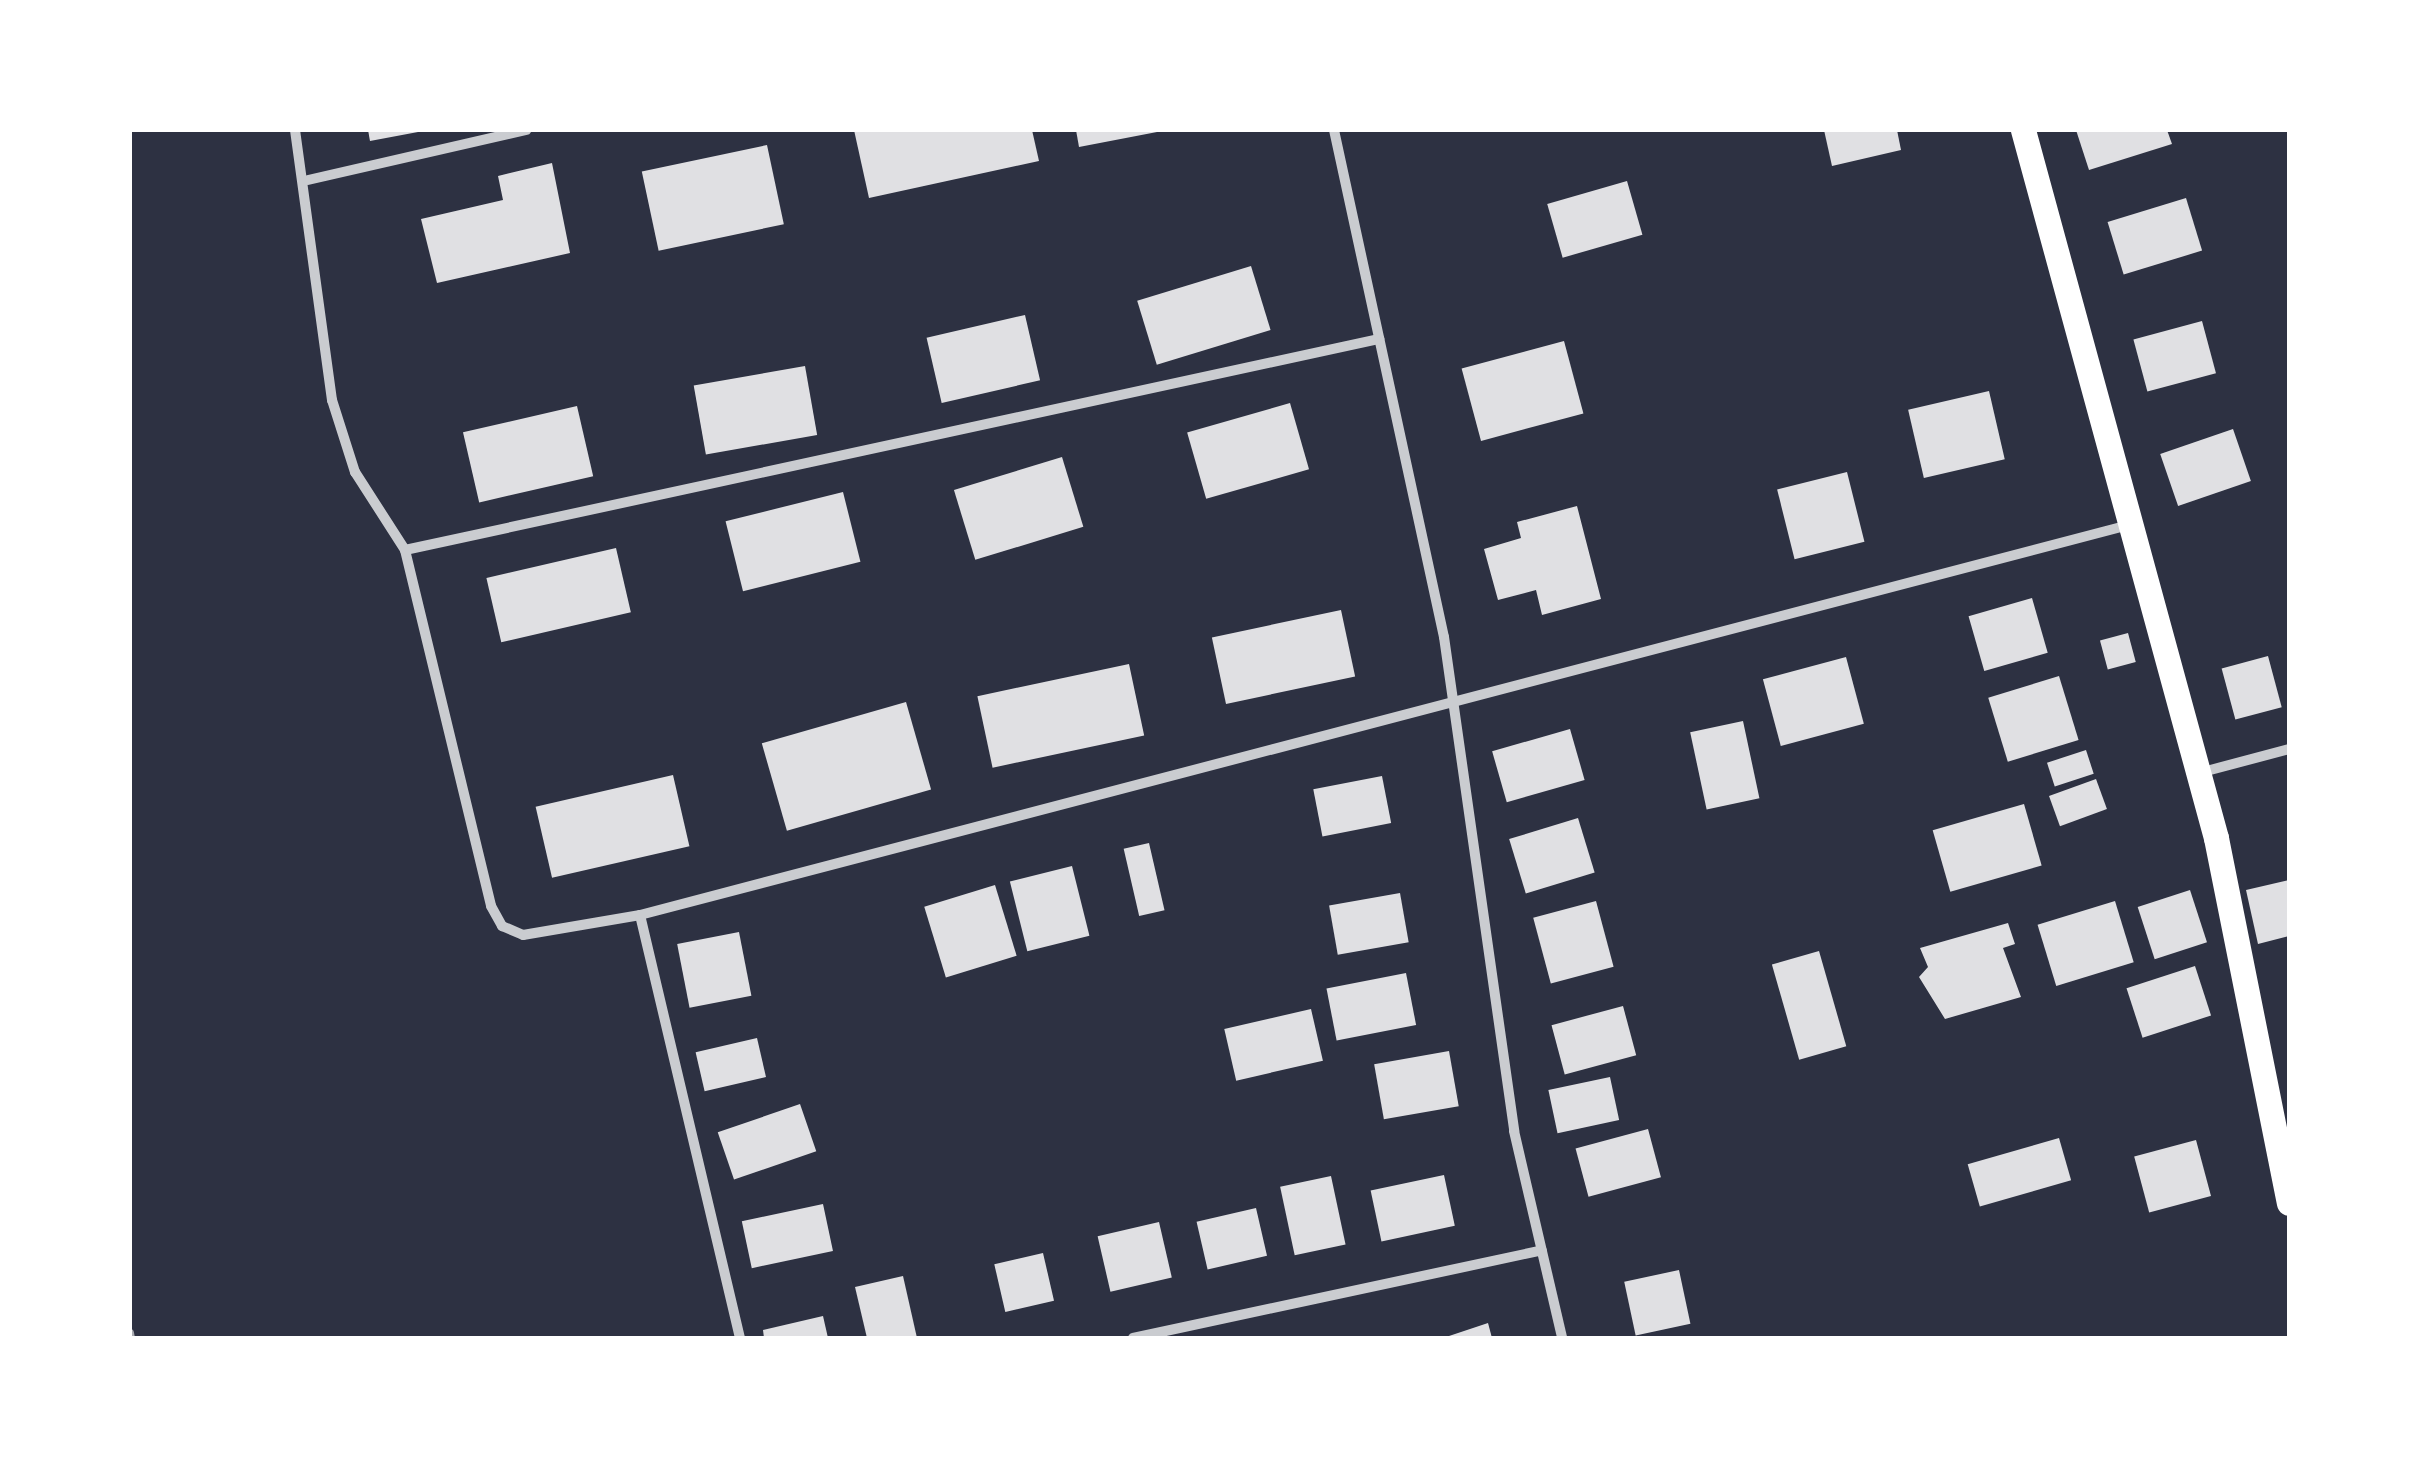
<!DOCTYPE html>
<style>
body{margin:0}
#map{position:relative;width:2419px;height:1468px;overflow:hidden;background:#2d3142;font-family:Montserrat,sans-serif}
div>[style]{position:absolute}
.building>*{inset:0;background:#e0e0e3;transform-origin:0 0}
.minor>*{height:10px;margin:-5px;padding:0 5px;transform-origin:5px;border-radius:5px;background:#caccd0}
.primary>*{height:25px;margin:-12.5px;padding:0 12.5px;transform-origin:12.5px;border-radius:12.5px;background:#fff}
.rail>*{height:8px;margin:-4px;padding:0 4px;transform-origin:4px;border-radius:4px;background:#abadb3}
span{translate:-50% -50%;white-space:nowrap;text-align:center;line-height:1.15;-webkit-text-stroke:8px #fff;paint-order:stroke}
.frame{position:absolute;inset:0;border:132px solid #fff;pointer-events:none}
</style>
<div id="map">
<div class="building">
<div style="clip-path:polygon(368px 130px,418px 130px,418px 132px,370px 141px)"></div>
<div style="clip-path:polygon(854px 130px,1032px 130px,1039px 161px,869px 198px)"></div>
<div style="clip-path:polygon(1076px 130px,1156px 130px,1157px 132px,1079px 147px)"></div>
<div style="clip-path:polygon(1824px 130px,1897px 130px,1901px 150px,1832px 166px)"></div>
<div style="clip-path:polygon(2076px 130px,2167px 130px,2172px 144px,2089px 170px)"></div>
<div style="left:767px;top:145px;width:81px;height:128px;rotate:78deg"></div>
<div style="clip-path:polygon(552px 163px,570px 253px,437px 283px,421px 219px,503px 200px,498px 176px)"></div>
<div style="left:1627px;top:181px;width:56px;height:83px;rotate:74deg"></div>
<div style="left:2186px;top:198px;width:55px;height:82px;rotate:73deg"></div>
<div style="left:1251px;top:266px;width:67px;height:119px;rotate:73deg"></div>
<div style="left:1025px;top:315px;width:67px;height:101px;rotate:77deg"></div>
<div style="left:2202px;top:321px;width:54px;height:71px;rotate:75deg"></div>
<div style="left:1564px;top:341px;width:75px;height:106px;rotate:75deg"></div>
<div style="left:805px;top:366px;width:70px;height:113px;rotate:80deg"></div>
<div style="left:1989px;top:391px;width:70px;height:83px;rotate:77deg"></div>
<div style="left:1290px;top:403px;width:69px;height:107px;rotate:74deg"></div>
<div style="left:577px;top:406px;width:72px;height:117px;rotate:77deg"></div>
<div style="left:2233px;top:429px;width:55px;height:77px;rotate:71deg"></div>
<div style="left:1062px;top:457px;width:73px;height:113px;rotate:73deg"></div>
<div style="left:1847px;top:472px;width:72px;height:72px;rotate:76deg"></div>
<div style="left:843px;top:492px;width:72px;height:121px;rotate:76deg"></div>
<div style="clip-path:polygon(1577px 506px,1601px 599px,1542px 615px,1536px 590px,1498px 600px,1484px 549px,1521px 538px,1517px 522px)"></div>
<div style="left:616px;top:548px;width:66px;height:133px;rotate:77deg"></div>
<div style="left:2032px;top:598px;width:57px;height:66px;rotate:74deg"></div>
<div style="left:1341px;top:610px;width:68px;height:132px;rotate:78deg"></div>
<div style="left:2128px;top:633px;width:30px;height:29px;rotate:75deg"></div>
<div style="left:2268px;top:656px;width:53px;height:48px;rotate:75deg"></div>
<div style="left:1846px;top:657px;width:69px;height:86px;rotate:75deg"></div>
<div style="left:1129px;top:664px;width:73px;height:155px;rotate:78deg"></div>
<div style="left:2059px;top:676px;width:67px;height:74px;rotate:73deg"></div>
<div style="left:906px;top:702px;width:91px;height:150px;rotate:74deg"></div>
<div style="left:1743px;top:721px;width:79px;height:54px;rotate:78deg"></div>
<div style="left:1570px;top:729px;width:53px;height:81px;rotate:74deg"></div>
<div style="left:2086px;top:750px;width:25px;height:41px;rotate:72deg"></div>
<div style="left:673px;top:775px;width:73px;height:141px;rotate:77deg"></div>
<div style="left:1382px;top:776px;width:48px;height:70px;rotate:79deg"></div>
<div style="left:2096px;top:779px;width:32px;height:50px;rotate:70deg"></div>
<div style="left:2024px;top:804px;width:64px;height:95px;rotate:74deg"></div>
<div style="left:1578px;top:818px;width:57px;height:72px;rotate:73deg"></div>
<div style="left:1149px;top:843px;width:69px;height:26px;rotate:77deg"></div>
<div style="left:1072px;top:866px;width:72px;height:64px;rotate:76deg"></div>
<div style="clip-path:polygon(2289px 880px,2289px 936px,2258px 944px,2246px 890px)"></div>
<div style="left:995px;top:885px;width:74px;height:74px;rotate:73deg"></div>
<div style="left:2190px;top:890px;width:55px;height:55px;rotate:72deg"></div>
<div style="left:1400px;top:893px;width:50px;height:72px;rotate:80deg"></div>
<div style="left:1596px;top:901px;width:68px;height:65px;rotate:75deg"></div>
<div style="left:2115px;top:901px;width:64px;height:81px;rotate:73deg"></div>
<div style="clip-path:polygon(2008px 923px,2015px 944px,2003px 948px,2021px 997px,1945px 1019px,1919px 977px,1928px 967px,1920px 948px)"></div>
<div style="left:739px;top:932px;width:65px;height:63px;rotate:79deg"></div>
<div style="left:1819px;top:951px;width:99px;height:49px;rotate:74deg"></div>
<div style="left:2195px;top:966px;width:52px;height:72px;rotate:72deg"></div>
<div style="left:1406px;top:973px;width:53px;height:81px;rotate:79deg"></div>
<div style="left:1623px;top:1006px;width:51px;height:74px;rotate:75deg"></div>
<div style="left:1311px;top:1009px;width:53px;height:89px;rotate:77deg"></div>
<div style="left:757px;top:1038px;width:40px;height:63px;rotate:77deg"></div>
<div style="left:1449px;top:1051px;width:56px;height:76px;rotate:80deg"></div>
<div style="left:1610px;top:1077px;width:44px;height:63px;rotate:78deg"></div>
<div style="left:800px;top:1104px;width:50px;height:87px;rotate:71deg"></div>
<div style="left:1648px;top:1129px;width:50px;height:75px;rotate:75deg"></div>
<div style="left:2059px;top:1138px;width:44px;height:95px;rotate:74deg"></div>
<div style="left:2196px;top:1140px;width:58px;height:64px;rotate:75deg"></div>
<div style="left:1444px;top:1175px;width:52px;height:75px;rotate:78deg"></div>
<div style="left:1331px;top:1176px;width:70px;height:52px;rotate:78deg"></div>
<div style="left:823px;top:1204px;width:48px;height:83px;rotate:78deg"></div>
<div style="left:1256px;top:1208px;width:49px;height:61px;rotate:77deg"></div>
<div style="left:1159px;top:1222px;width:57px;height:63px;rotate:77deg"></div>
<div style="left:1043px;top:1253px;width:49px;height:50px;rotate:77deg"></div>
<div style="left:1679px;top:1270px;width:55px;height:56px;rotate:78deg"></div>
<div style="clip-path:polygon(903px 1276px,917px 1338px,867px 1338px,855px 1287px)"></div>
<div style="clip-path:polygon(823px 1316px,828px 1338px,764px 1338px,763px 1330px)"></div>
<div style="clip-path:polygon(1488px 1323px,1492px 1338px,1446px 1338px,1446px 1337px)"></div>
</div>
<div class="minor">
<div style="left:295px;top:130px;width:273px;rotate:82.2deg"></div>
<div style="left:332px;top:400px;width:76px;rotate:72.3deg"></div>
<div style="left:355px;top:472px;width:93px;rotate:57.3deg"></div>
<div style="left:405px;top:550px;width:366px;rotate:76.4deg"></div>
<div style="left:491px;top:906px;width:23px;rotate:61deg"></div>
<div style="left:502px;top:926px;width:23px;rotate:23deg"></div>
<div style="left:523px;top:935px;width:119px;rotate:-9.7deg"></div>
<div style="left:640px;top:915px;width:435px;rotate:76.7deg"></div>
<div style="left:1334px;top:130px;width:519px;rotate:77.76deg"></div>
<div style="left:1444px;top:637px;width:499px;rotate:81.9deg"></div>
<div style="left:1514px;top:1131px;width:212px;rotate:76.9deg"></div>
<div style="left:308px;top:180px;width:224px;rotate:-12.9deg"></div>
<div style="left:405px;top:550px;width:997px;rotate:-12.22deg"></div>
<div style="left:2199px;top:773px;width:93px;rotate:-14.9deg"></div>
<div style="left:640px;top:915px;width:1539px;rotate:-14.68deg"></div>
<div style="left:1133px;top:1338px;width:418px;rotate:-12.1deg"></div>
</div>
<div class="primary">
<div style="left:2023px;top:130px;width:734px;rotate:74.75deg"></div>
<div style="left:2216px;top:838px;width:372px;rotate:78.7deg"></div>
</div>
<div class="rail">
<div style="left:130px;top:1333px;width:5px;rotate:79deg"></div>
</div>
<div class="frame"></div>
</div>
